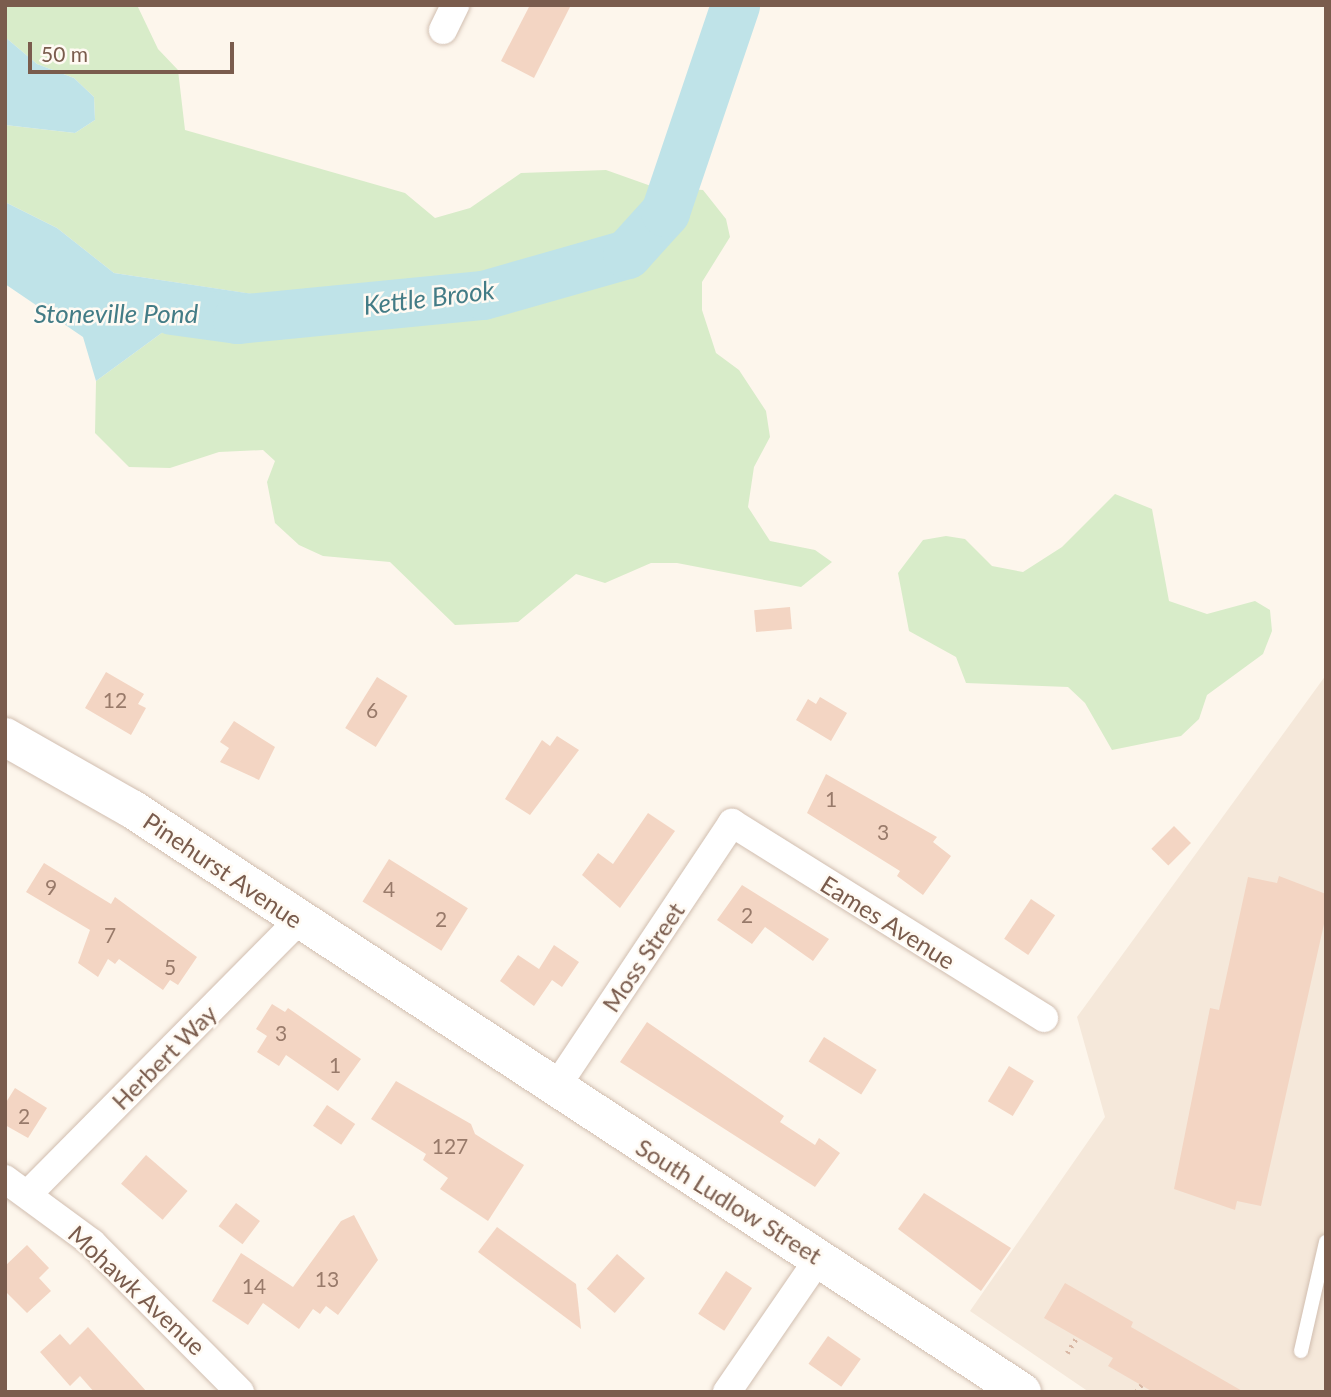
<!DOCTYPE html>
<style>
body{margin:0}
#map{position:relative;width:1331px;height:1397px;overflow:hidden;background:#fdf6ec;font-family:Lato,sans-serif}
div>[style]{position:absolute}
.residential>*{inset:0;background:#f5e8da}
.green>*{inset:0;background:#d8ecc9}
.water>*{inset:0;background:#bfe3e8}
.river>*{height:49px;margin:-24.5px;padding:0 24.5px;transform-origin:24.5px;border-radius:24.5px;background:#bfe3e8}
.building>*{inset:0;background:#f3d5c3;transform-origin:0 0}
.path>*{height:4.5px;margin-top:-2.25px;transform-origin:0;background:repeating-linear-gradient(90deg,#d9b8a5 0 2px,transparent 0 7px)}
.roads{filter:drop-shadow(0 0 2px #d1beb0) drop-shadow(0 0 2px #d1beb0)}
.lane>*{height:14px;margin:-7px;padding:0 7px;transform-origin:7px;border-radius:7px;background:#fff}
.street>*{height:28px;margin:-14px;padding:0 14px;transform-origin:14px;border-radius:14px;background:#fff}
.secondary>*{height:38px;margin:-19px;padding:0 19px;transform-origin:19px;border-radius:19px;background:#fff}
span{translate:-50% -50%;white-space:nowrap;text-align:center;line-height:1.15;-webkit-text-stroke:5px #fffaf3;paint-order:stroke}
.number-label{font-size:21px;color:#987a6a}
.number-label span{-webkit-text-stroke-width:0}
.street-label{font-size:24px;color:#7a5c4d}
.water-label{font-size:26px;color:#437c86;font-style:italic}
.frame{position:absolute;inset:0;border:7px solid #7a5c4d;pointer-events:none}
.scale{position:absolute;left:28px;top:42px;width:206px;height:32px;box-sizing:border-box;border:4px solid #7a5c4d;border-top:0;padding-left:9px;font-size:21px;line-height:24px;white-space:nowrap;color:#7a5c4d;-webkit-text-stroke:5px #fffaf3;paint-order:stroke}
</style>
<div id="map">
<div class="residential">
<div style="clip-path:polygon(1326px 675px,1326px 1392px,1089px 1392px,970px 1311px,1105px 1117px,1077px 1017px)"></div>
</div>
<div class="green">
<div style="clip-path:polygon(5px 5px,137px 5px,158px 49px,178px 70px,185px 130px,405px 193px,435px 218px,470px 208px,521px 173px,606px 170px,651px 186px,703px 190px,726px 219px,730px 237px,702px 282px,702px 310px,716px 353px,739px 370px,766px 411px,770px 437px,754px 467px,748px 507px,770px 541px,815px 550px,832px 562px,801px 587px,677px 563px,651px 563px,605px 583px,576px 574px,518px 622px,455px 625px,390px 562px,323px 556px,299px 545px,275px 523px,267px 482px,275px 461px,263px 450px,219px 452px,170px 468px,129px 467px,95px 433px,96px 381px,163px 332px,237px 319px,252px 294px,114px 273px,57px 228px,5px 202px,5px 125px,75px 133px,95px 120px,94px 97px,74px 78px,37px 64px,5px 37px)"></div>
<div style="clip-path:polygon(1115px 494px,1152px 509px,1169px 601px,1207px 614px,1255px 601px,1270px 610px,1272px 631px,1263px 654px,1207px 695px,1199px 719px,1181px 736px,1112px 750px,1085px 703px,1068px 687px,966px 683px,956px 657px,909px 631px,898px 573px,923px 540px,946px 536px,965px 539px,992px 566px,1023px 572px,1062px 547px)"></div>
</div>
<div class="water">
<div style="clip-path:polygon(5px 37px,37px 64px,74px 78px,94px 97px,95px 120px,75px 133px,5px 125px)"></div>
<div style="clip-path:polygon(5px 202px,57px 228px,114px 273px,253px 294px,237px 319px,163px 332px,96px 381px,83px 337px,5px 284px)"></div>
</div>
<div class="river">
<div style="left:172px;top:310px;width:66px;rotate:7.9deg"></div>
<div style="left:237px;top:319px;width:247px;rotate:-5.6deg"></div>
<div style="left:483px;top:295px;width:150px;rotate:-15.9deg"></div>
<div style="left:627px;top:254px;width:57px;rotate:-47.9deg"></div>
<div style="left:665px;top:212px;width:219px;rotate:-71.3deg"></div>
</div>
<div class="building">
<div style="clip-path:polygon(530px 5px,571px 5px,534px 78px,501px 61px)"></div>
<div style="left:790px;top:607px;width:22px;height:36px;rotate:85deg"></div>
<div style="clip-path:polygon(106px 672px,144px 694px,138px 704px,146px 708px,131px 735px,85px 708px)"></div>
<div style="left:377px;top:677px;width:36px;height:60px;rotate:32deg"></div>
<div style="clip-path:polygon(820px 697px,847px 713px,831px 741px,796px 720px,808px 699px,816px 704px)"></div>
<div style="clip-path:polygon(234px 721px,275px 747px,259px 780px,220px 762px,229px 748px,220px 742px)"></div>
<div style="clip-path:polygon(557px 736px,579px 750px,530px 815px,505px 799px,542px 740px,550px 746px)"></div>
<div style="clip-path:polygon(826px 774px,937px 837px,933px 842px,951px 856px,923px 895px,897px 876px,900px 871px,807px 813px)"></div>
<div style="clip-path:polygon(648px 813px,675px 831px,620px 908px,582px 875px,598px 853px,613px 864px)"></div>
<div style="left:1174px;top:826px;width:24px;height:32px;rotate:45deg"></div>
<div style="left:389px;top:859px;width:93px;height:50px;rotate:32deg"></div>
<div style="clip-path:polygon(44px 863px,111px 904px,115px 897px,197px 957px,178px 985px,170px 980px,163px 990px,119px 959px,115px 964px,108px 959px,98px 977px,78px 963px,90px 930px,26px 892px)"></div>
<div style="clip-path:polygon(1279px 876px,1326px 894px,1326px 915px,1261px 1206px,1237px 1201px,1235px 1210px,1174px 1189px,1210px 1008px,1219px 1010px,1248px 877px,1277px 883px)"></div>
<div style="clip-path:polygon(742px 885px,829px 939px,813px 961px,765px 927px,752px 944px,717px 920px)"></div>
<div style="left:1031px;top:899px;width:29px;height:48px;rotate:34deg"></div>
<div style="clip-path:polygon(554px 945px,579px 962px,562px 987px,552px 980px,534px 1006px,500px 981px,518px 955px,539px 969px)"></div>
<div style="clip-path:polygon(272px 1004px,285px 1012px,288px 1008px,361px 1059px,338px 1091px,286px 1055px,279px 1066px,257px 1052px,267px 1036px,256px 1029px)"></div>
<div style="clip-path:polygon(647px 1022px,784px 1116px,780px 1122px,815px 1145px,819px 1138px,840px 1153px,815px 1187px,620px 1062px)"></div>
<div style="left:824px;top:1037px;width:62px;height:29px;rotate:32deg"></div>
<div style="left:1009px;top:1066px;width:29px;height:41px;rotate:31deg"></div>
<div style="clip-path:polygon(396px 1081px,471px 1124px,475px 1134px,524px 1165px,488px 1221px,440px 1189px,448px 1178px,423px 1160px,426px 1154px,371px 1119px)"></div>
<div style="clip-path:polygon(15px 1088px,47px 1108px,28px 1138px,5px 1125px,5px 1104px)"></div>
<div style="left:327px;top:1105px;width:34px;height:25px;rotate:34deg"></div>
<div style="left:146px;top:1155px;width:55px;height:38px;rotate:41deg"></div>
<div style="clip-path:polygon(924px 1193px,1011px 1248px,981px 1291px,898px 1229px)"></div>
<div style="left:236px;top:1203px;width:30px;height:29px;rotate:37deg"></div>
<div style="clip-path:polygon(354px 1215px,378px 1260px,338px 1315px,326px 1306px,320px 1314px,313px 1309px,299px 1329px,263px 1303px,248px 1325px,212px 1301px,241px 1253px,293px 1287px,341px 1221px)"></div>
<div style="clip-path:polygon(497px 1227px,576px 1284px,581px 1329px,478px 1252px)"></div>
<div style="clip-path:polygon(27px 1245px,49px 1268px,39px 1278px,51px 1291px,27px 1313px,5px 1291px,5px 1266px)"></div>
<div style="left:617px;top:1254px;width:37px;height:46px;rotate:41deg"></div>
<div style="left:726px;top:1271px;width:31px;height:51px;rotate:33deg"></div>
<div style="clip-path:polygon(1065px 1283px,1133px 1322px,1131px 1327px,1244px 1392px,1153px 1392px,1108px 1366px,1113px 1358px,1044px 1318px)"></div>
<div style="clip-path:polygon(88px 1327px,147px 1392px,94px 1392px,80px 1376px,70px 1386px,40px 1352px,60px 1334px,70px 1345px)"></div>
<div style="left:828px;top:1336px;width:40px;height:34px;rotate:35deg"></div>
</div>
<div class="path">
<div style="left:1067px;top:1353px;width:19px;rotate:-58deg"></div>
<div style="left:1136px;top:1392px;width:9px;rotate:-54deg"></div>
</div>
<div class="roads">
<div class="lane">
<div style="left:1301px;top:1351px;width:112px;rotate:-77.1deg"></div>
</div>
<div class="street">
<div style="left:443px;top:30px;width:28px;rotate:-64deg"></div>
<div style="left:554px;top:1090px;width:321px;rotate:-56.3deg"></div>
<div style="left:732px;top:823px;width:368px;rotate:32deg"></div>
<div style="left:5px;top:1179px;width:108px;rotate:36.3deg"></div>
<div style="left:92px;top:1243px;width:210px;rotate:45.2deg"></div>
<div style="left:28px;top:1194px;width:385px;rotate:-45.3deg"></div>
<div style="left:727px;top:1392px;width:163px;rotate:-55.5deg"></div>
</div>
<div class="secondary">
<div style="left:5px;top:737px;width:146px;rotate:29.6deg"></div>
<div style="left:132px;top:809px;width:1064px;rotate:33.23deg"></div>
</div>
</div>
<div class="number-label">
<span style="left:115px;top:700px">12</span>
<span style="left:372px;top:710px">6</span>
<span style="left:831px;top:799px">1</span>
<span style="left:883px;top:832px">3</span>
<span style="left:51px;top:887px">9</span>
<span style="left:389px;top:889px">4</span>
<span style="left:747px;top:915px">2</span>
<span style="left:441px;top:919px">2</span>
<span style="left:110px;top:935px">7</span>
<span style="left:170px;top:967px">5</span>
<span style="left:281px;top:1033px">3</span>
<span style="left:335px;top:1065px">1</span>
<span style="left:24px;top:1116px">2</span>
<span style="left:450px;top:1146px">127</span>
<span style="left:327px;top:1279px">13</span>
<span style="left:254px;top:1286px">14</span>
</div>
<div class="street-label">
<span style="left:223px;top:870px;rotate:34deg">Pinehurst Avenue</span>
<span style="left:888px;top:922px;rotate:32deg">Eames Avenue</span>
<span style="left:643px;top:957px;rotate:-56deg">Moss Street</span>
<span style="left:164px;top:1057px;rotate:-45deg">Herbert Way</span>
<span style="left:729px;top:1201px;rotate:32deg">South Ludlow Street</span>
<span style="left:137px;top:1290px;rotate:43deg">Mohawk Avenue</span>
</div>
<div class="water-label">
<span style="left:429px;top:298px;rotate:-7deg">Kettle Brook</span>
<span style="left:116px;top:314px">Stoneville Pond</span>
</div>
<div class="frame"></div>
<div class="scale">50 m</div>
</div>
